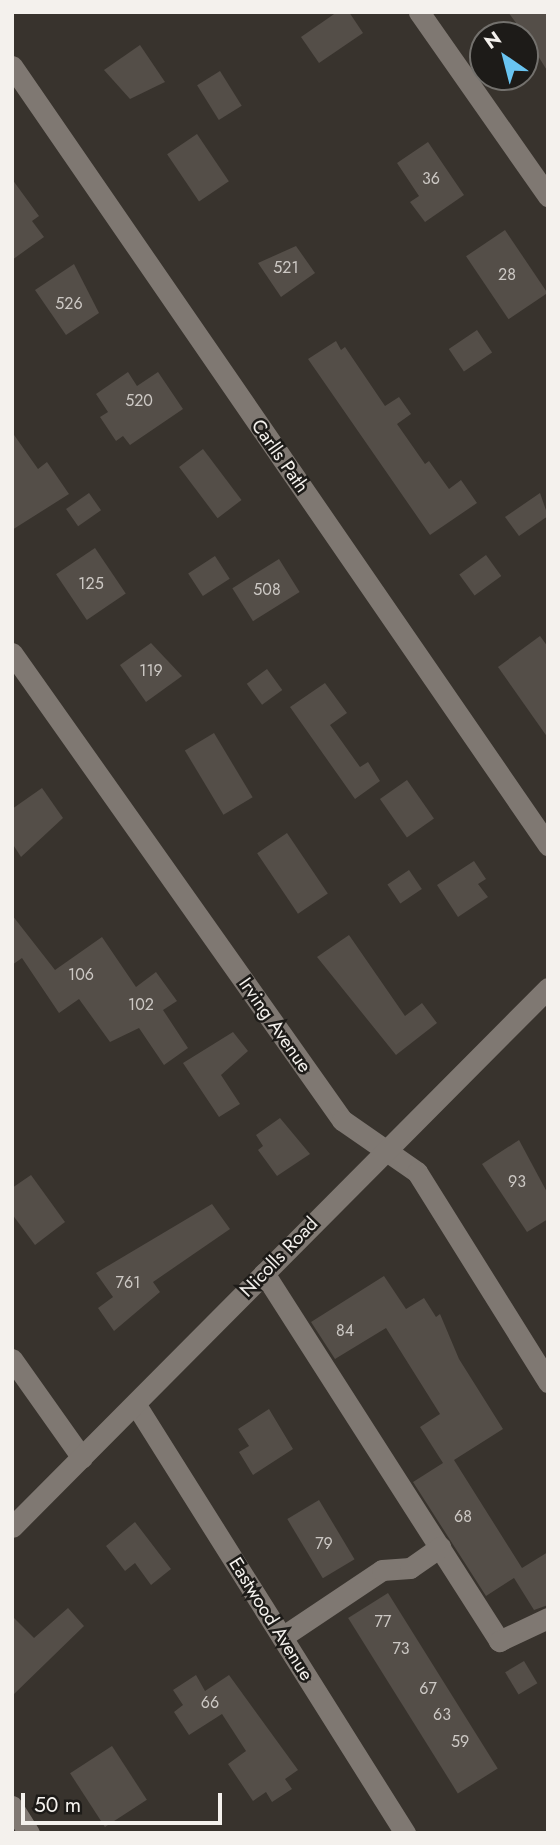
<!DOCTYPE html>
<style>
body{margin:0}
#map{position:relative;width:560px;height:1845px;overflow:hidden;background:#38332d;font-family:Jost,sans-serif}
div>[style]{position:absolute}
.building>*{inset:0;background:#544e48;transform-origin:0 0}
.minor>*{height:21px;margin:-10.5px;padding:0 10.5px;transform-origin:10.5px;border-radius:10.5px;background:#7f7872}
span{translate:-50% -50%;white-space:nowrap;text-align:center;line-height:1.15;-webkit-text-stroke:5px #1d1b18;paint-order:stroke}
.number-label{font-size:16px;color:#ccc8c4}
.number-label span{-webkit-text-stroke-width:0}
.street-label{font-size:19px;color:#f4f1ed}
.frame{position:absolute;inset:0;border:14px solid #f4f1ed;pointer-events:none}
.north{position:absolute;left:469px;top:21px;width:70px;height:70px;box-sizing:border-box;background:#1d1b18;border:2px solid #73716d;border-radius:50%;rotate:325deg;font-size:19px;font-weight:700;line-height:28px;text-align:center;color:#f4f1ed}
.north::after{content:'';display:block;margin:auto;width:24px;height:32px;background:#69c4f1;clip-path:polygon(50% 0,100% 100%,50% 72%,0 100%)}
.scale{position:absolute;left:21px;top:1793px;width:201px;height:32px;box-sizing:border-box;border:4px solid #f4f1ed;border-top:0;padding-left:9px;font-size:21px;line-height:24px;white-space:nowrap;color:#f4f1ed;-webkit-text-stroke:5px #1d1b18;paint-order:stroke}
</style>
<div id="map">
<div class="building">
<div style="clip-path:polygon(337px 12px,349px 12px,363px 33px,319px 63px,301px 37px)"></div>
<div style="clip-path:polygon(508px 12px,548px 12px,548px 72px,525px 35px)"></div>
<div style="clip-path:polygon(140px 45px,165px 82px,130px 99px,104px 70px)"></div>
<div style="left:220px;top:71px;width:41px;height:27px;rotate:58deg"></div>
<div style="left:197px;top:134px;width:57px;height:36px;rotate:56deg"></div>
<div style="clip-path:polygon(428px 142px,464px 195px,425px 222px,410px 202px,419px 196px,397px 163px)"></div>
<div style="clip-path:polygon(12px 179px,39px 216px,32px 221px,44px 237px,12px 260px)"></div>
<div style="left:505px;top:230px;width:76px;height:47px;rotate:56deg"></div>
<div style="clip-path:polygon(296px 246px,315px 273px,281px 297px,258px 263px)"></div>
<div style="clip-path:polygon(74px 264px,99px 313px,66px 335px,35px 290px)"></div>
<div style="left:477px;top:330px;width:27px;height:34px;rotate:56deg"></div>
<div style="clip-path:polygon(336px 341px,341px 350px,345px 347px,385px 406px,399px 397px,411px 414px,397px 424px,425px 464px,429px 461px,449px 489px,461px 480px,477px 503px,430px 535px,308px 359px)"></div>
<div style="clip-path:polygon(128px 372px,137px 386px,158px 372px,183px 409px,130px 445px,123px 436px,116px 441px,100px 417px,108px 412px,96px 394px)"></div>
<div style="clip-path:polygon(12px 432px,38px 469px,47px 462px,69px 494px,12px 530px)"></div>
<div style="left:203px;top:449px;width:64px;height:30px;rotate:53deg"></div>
<div style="left:89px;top:493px;width:21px;height:28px;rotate:55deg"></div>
<div style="clip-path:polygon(540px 493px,548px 516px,519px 536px,505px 517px)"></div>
<div style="left:95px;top:548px;width:55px;height:47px;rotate:56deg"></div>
<div style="left:486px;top:555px;width:26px;height:33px;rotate:54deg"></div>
<div style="left:215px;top:556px;width:27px;height:32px;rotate:57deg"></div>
<div style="left:279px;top:559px;width:39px;height:55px;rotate:58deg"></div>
<div style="clip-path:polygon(540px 636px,548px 647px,548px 738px,498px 667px)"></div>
<div style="clip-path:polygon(151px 643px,182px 676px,146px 702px,120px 665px)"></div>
<div style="left:267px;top:669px;width:26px;height:25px;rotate:54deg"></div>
<div style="clip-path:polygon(325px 683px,347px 713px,330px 725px,360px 767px,368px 762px,380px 781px,355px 799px,290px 707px)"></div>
<div style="left:214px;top:733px;width:75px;height:34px;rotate:59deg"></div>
<div style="left:407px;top:780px;width:47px;height:33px;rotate:55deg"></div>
<div style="clip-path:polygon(42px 788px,63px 818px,21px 857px,12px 843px,12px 809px)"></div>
<div style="left:287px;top:833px;width:73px;height:36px;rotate:56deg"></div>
<div style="clip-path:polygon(474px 861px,486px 879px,478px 884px,488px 897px,458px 917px,437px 885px)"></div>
<div style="left:409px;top:870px;width:23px;height:26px;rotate:56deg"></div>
<div style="clip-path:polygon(12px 915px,55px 970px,102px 937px,136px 987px,156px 972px,177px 1001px,163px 1010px,188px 1048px,164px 1065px,139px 1028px,110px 1042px,79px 999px,59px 1013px,22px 958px,12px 965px)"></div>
<div style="clip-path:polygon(349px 935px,405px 1016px,422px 1003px,437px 1023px,396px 1055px,317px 957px)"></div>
<div style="clip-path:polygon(233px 1032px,248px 1051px,221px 1075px,240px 1104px,219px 1117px,183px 1063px)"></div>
<div style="clip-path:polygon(280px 1118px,310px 1154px,277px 1176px,258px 1150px,263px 1146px,256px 1135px)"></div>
<div style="clip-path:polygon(519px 1140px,548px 1194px,548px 1219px,527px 1232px,482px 1164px)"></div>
<div style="clip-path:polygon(31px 1175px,65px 1222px,35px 1245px,12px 1214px,12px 1188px)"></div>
<div style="clip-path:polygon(212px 1204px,230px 1229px,153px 1282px,160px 1292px,114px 1331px,98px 1308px,113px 1297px,96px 1273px)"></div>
<div style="clip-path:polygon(384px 1276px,406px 1309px,424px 1298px,436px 1317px,440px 1314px,459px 1359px,503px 1429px,454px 1460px,522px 1568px,548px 1552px,548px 1605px,534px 1610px,514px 1578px,486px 1596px,413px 1482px,443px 1463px,420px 1427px,440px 1414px,386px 1328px,335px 1359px,311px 1322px)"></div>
<div style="clip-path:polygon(269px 1409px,293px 1449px,253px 1475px,239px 1452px,249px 1446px,238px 1429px)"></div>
<div style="left:319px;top:1500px;width:69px;height:37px;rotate:59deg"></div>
<div style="clip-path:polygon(135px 1522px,171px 1569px,151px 1585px,135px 1563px,125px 1571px,106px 1546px)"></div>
<div style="left:388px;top:1593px;width:207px;height:47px;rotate:58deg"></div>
<div style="clip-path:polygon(68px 1608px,84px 1626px,12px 1696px,12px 1616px,34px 1638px)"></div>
<div style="left:524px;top:1661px;width:26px;height:22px;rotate:59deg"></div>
<div style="clip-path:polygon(196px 1675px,205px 1691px,229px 1675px,298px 1770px,285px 1779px,292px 1789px,272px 1802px,266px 1792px,253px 1801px,228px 1764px,246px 1751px,222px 1714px,189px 1735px,174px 1712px,183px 1705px,173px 1690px)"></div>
<div style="left:112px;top:1746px;width:64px;height:50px;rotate:57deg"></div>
</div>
<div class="minor">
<div style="left:419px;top:12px;width:225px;rotate:55deg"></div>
<div style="left:12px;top:66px;width:946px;rotate:55.47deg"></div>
<div style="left:12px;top:653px;width:572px;rotate:54.75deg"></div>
<div style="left:342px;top:1120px;width:91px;rotate:34.7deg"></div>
<div style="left:417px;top:1172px;width:248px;rotate:58deg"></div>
<div style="left:264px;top:1273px;width:437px;rotate:57.4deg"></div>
<div style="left:499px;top:1641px;width:54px;rotate:-25.1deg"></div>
<div style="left:12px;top:1359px;width:121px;rotate:54.7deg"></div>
<div style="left:136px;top:1405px;width:506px;rotate:57.85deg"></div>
<div style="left:12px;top:1527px;width:760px;rotate:-45.16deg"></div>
<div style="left:282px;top:1637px;width:120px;rotate:-33.8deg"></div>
<div style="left:382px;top:1570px;width:28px;rotate:-4deg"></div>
<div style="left:410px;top:1568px;width:37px;rotate:-35deg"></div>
<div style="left:12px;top:1806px;width:32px;rotate:58deg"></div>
</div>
<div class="number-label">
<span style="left:431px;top:179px">36</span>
<span style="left:286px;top:268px">521</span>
<span style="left:507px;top:275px">28</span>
<span style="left:69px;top:304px">526</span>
<span style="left:139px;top:401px">520</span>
<span style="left:91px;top:584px">125</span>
<span style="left:267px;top:590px">508</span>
<span style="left:151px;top:671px">119</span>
<span style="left:81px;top:975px">106</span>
<span style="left:141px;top:1005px">102</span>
<span style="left:517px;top:1182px">93</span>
<span style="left:128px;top:1283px">761</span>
<span style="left:345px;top:1331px">84</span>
<span style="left:463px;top:1517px">68</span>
<span style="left:324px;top:1544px">79</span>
<span style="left:383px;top:1622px">77</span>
<span style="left:401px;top:1649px">73</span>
<span style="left:428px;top:1689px">67</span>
<span style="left:210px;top:1703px">66</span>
<span style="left:442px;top:1715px">63</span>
<span style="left:460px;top:1742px">59</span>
</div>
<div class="street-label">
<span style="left:280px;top:456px;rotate:55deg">Carlls Path</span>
<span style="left:275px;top:1025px;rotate:55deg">Irving Avenue</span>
<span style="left:279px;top:1257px;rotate:-46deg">Nicolls Road</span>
<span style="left:271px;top:1619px;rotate:58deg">Eastwood Avenue</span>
</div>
<div class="frame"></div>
<div class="north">N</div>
<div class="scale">50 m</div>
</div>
